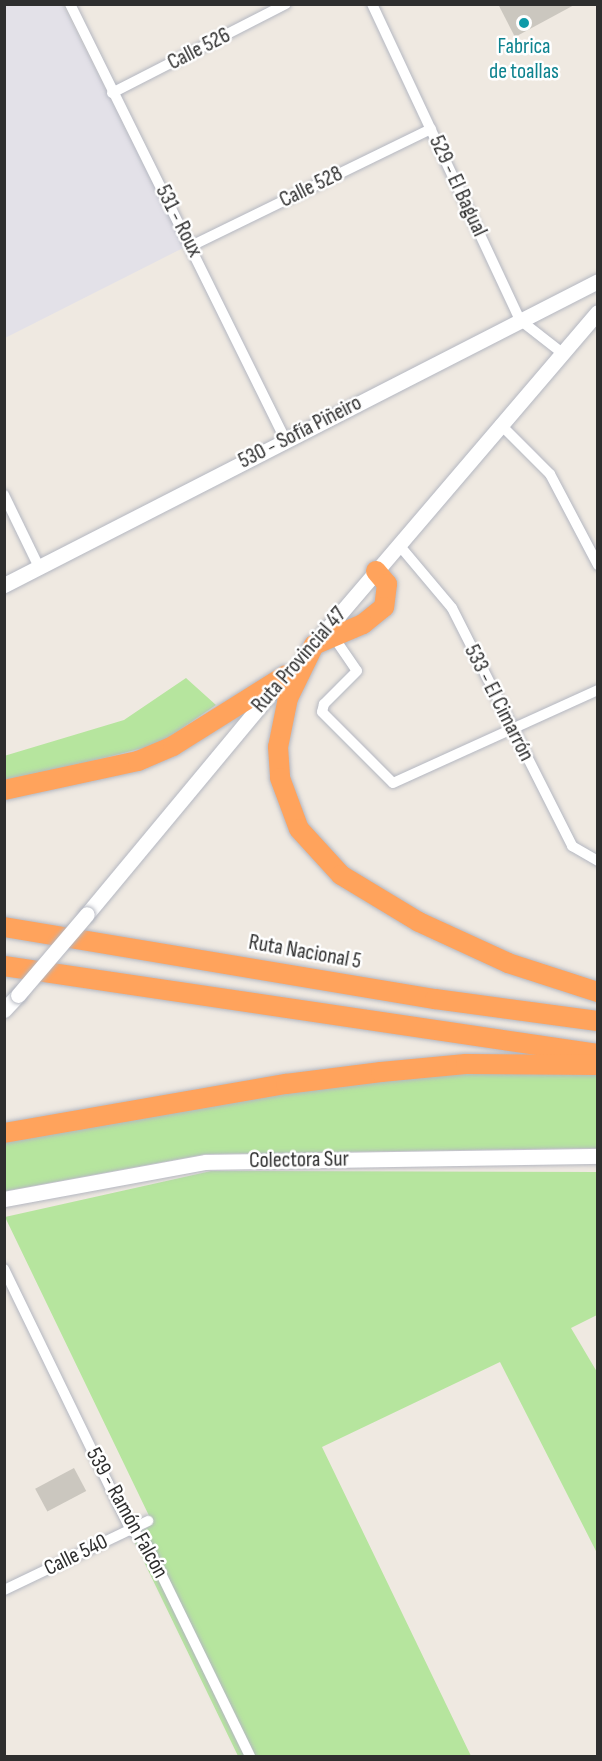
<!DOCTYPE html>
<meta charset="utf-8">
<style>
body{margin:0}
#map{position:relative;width:602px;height:1761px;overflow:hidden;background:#efe9e1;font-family:"Sofia Sans Condensed",sans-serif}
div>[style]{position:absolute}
.industrial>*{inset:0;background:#e3e1e8}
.green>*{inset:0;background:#b6e59e}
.building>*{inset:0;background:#cbc7bf;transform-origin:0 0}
.roads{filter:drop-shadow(0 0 2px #b4b7c1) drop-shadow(0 0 2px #b4b7c1)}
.street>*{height:10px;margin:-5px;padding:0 5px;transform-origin:5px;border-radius:5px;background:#fff}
.secondary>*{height:15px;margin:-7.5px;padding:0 7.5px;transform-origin:7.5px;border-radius:7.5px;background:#fff}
.highway>*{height:20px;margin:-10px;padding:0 10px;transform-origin:10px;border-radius:10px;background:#ffa35c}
.bridges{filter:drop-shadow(0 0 2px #b4b7c1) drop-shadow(0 0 2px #b4b7c1)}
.secondary-bridge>*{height:15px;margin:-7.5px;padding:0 7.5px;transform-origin:7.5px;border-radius:7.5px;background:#fff}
.dots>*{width:16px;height:16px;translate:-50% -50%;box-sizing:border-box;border:3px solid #fff;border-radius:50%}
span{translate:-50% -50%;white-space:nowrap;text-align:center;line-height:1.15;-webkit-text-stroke:5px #fff;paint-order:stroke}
.culture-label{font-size:22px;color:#0d838f}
.street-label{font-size:22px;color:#2e2e2e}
.frame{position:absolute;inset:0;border:6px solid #2e2e2e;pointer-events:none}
</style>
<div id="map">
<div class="industrial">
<div style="clip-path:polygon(5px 5px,63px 5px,185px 247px,5px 338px)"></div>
</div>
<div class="green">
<div style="clip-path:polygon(186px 678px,216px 705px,159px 744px,5px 783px,4px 756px,124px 720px)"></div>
<div style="clip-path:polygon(531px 1070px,597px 1074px,597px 1148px,206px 1154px,5px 1191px,5px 1139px,329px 1082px)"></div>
<div style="clip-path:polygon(211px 1171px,597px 1172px,597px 1315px,571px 1328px,597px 1372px,597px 1553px,500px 1362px,322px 1447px,471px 1756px,238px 1756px,132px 1537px,153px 1524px,5px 1217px)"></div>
</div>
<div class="building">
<div style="clip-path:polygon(498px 4px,576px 4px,515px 37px)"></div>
<div style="left:74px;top:1468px;width:26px;height:44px;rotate:62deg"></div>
</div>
<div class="roads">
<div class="street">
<div style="left:70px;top:4px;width:485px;rotate:63.7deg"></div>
<div style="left:372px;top:4px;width:349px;rotate:64.9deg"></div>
<div style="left:520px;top:320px;width:52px;rotate:38deg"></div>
<div style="left:112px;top:93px;width:195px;rotate:-27.1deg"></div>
<div style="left:191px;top:246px;width:267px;rotate:-26deg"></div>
<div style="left:500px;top:424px;width:71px;rotate:45deg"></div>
<div style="left:550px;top:474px;width:103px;rotate:62.2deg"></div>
<div style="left:4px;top:495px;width:80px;rotate:64.1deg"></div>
<div style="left:399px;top:545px;width:82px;rotate:49.9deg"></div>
<div style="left:452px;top:608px;width:267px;rotate:63.2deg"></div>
<div style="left:572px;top:846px;width:30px;rotate:30deg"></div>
<div style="left:333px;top:636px;width:42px;rotate:55.6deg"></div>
<div style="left:357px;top:671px;width:47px;rotate:135deg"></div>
<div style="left:324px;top:704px;width:8px;rotate:104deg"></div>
<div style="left:322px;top:712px;width:100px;rotate:45deg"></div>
<div style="left:393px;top:783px;width:225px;rotate:-24.4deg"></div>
<div style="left:4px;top:1269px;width:288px;rotate:64.1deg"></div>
<div style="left:130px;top:1528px;width:24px;rotate:45deg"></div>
<div style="left:147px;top:1545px;width:235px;rotate:64deg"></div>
<div style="left:4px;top:1590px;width:160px;rotate:-25.6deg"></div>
</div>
<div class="secondary">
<div style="left:4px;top:585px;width:667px;rotate:-27.1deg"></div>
<div style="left:315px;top:643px;width:435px;rotate:-49.5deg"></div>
<div style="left:87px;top:914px;width:298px;rotate:-50.3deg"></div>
<div style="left:4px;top:1010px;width:21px;rotate:-47deg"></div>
<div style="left:4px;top:1199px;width:205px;rotate:-10.4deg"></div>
<div style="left:206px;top:1162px;width:392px;rotate:-0.9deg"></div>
</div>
<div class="highway">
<div style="left:376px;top:571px;width:17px;rotate:50deg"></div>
<div style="left:387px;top:584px;width:23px;rotate:97deg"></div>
<div style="left:384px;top:607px;width:27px;rotate:141deg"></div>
<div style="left:363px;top:624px;width:53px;rotate:156.8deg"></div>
<div style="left:314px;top:645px;width:59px;rotate:116.1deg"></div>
<div style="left:288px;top:698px;width:50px;rotate:101.5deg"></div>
<div style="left:278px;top:747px;width:31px;rotate:86deg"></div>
<div style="left:280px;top:778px;width:54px;rotate:69.6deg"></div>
<div style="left:299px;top:829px;width:62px;rotate:47.6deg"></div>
<div style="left:341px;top:875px;width:91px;rotate:31.1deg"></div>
<div style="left:419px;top:922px;width:98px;rotate:24.7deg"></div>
<div style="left:508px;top:963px;width:95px;rotate:17.9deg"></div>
<div style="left:4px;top:790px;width:137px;rotate:-12.2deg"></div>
<div style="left:138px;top:761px;width:38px;rotate:-23deg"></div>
<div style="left:173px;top:746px;width:133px;rotate:-32.1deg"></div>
<div style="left:4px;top:927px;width:437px;rotate:9.5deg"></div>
<div style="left:435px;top:999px;width:164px;rotate:7.7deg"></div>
<div style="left:4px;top:966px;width:600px;rotate:8.43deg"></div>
<div style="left:4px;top:1133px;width:286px;rotate:-9.9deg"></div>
<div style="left:286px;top:1084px;width:96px;rotate:-7.2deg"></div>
<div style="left:381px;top:1072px;width:85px;rotate:-5.4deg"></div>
<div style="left:466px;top:1064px;width:130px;rotate:0.4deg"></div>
</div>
</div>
<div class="bridges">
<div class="secondary-bridge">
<div style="left:18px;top:995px;width:106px;rotate:-49.6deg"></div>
</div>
</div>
<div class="dots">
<div style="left:524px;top:23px;background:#0f9aa8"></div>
</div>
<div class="culture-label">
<span style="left:524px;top:59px">Fabrica<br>de toallas</span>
</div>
<div class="street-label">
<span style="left:199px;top:49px;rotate:-27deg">Calle 526</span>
<span style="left:458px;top:186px;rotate:65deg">529 - El Bagual</span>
<span style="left:311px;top:187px;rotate:-26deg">Calle 528</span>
<span style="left:179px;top:221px;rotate:63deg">531 - Roux</span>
<span style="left:300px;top:432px;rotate:-27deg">530 - Sofía Piñeiro</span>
<span style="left:299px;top:660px;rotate:-49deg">Ruta Provincial 47</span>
<span style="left:499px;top:703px;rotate:63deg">533 - El Cimarrón</span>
<span style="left:305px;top:952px;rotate:10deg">Ruta Nacional 5</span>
<span style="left:299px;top:1160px;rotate:-1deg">Colectora Sur</span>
<span style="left:127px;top:1513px;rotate:61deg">539 - Ramón Falcón</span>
<span style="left:76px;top:1555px;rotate:-26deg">Calle 540</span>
</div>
<div class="frame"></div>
</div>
